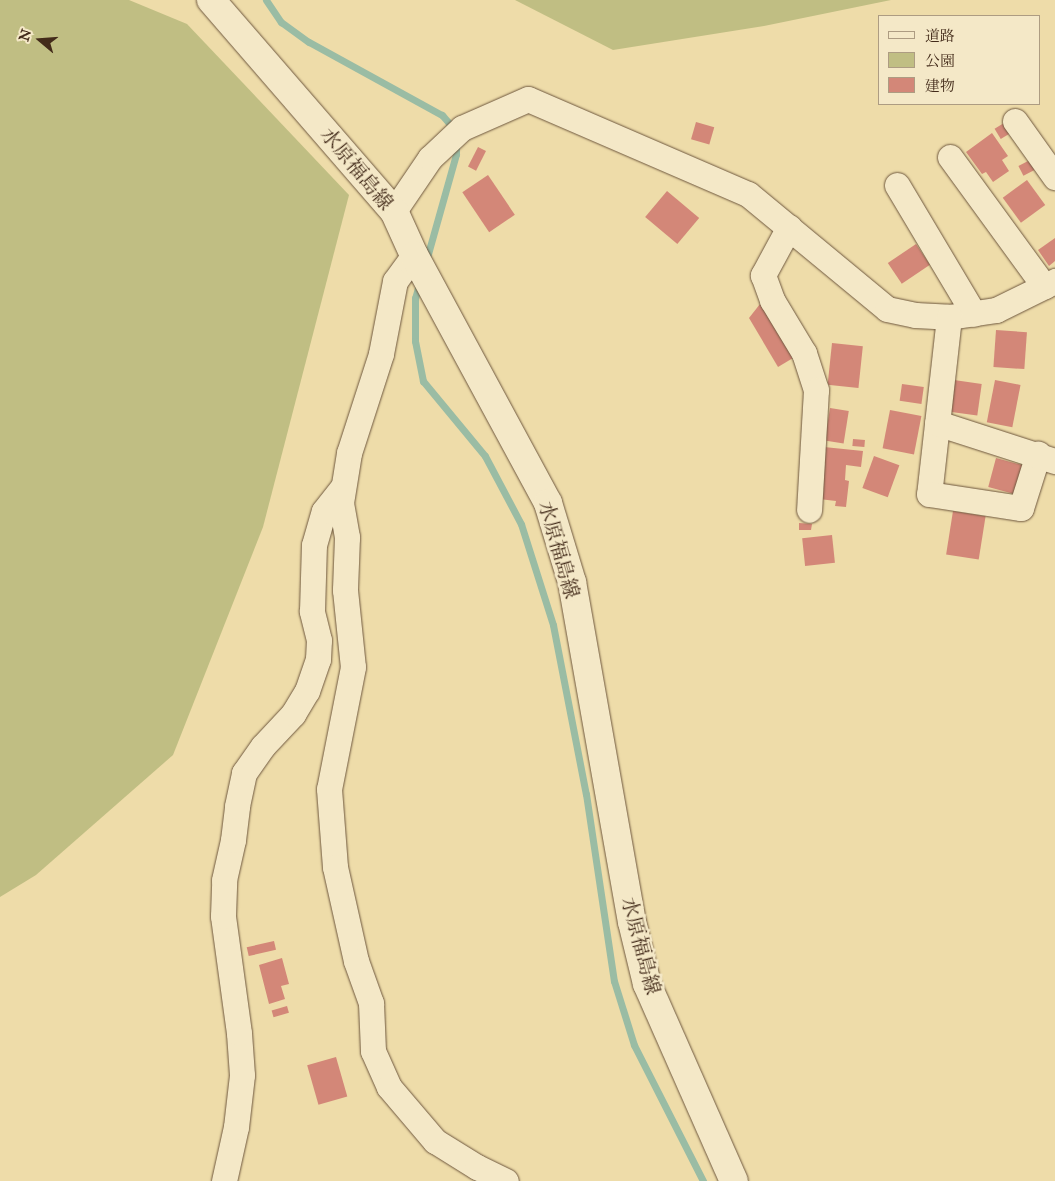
<!DOCTYPE html>
<meta charset="utf-8">
<style>
body{margin:0}
#map{position:relative;width:1055px;height:1181px;overflow:hidden;background:#eedca9;font-family:"IM FELL Great Primer","Noto Serif JP",serif}
div>[style]{position:absolute}
.green>*{inset:0;background:#c0be83}
.stream>*{height:7px;margin:-3.5px;padding:0 3.5px;transform-origin:3.5px;border-radius:3.5px;background:#9abca4}
.building>*{inset:0;background:#d38778;transform-origin:0 0}
.roads{filter:drop-shadow(0 0 1px #6e573e) drop-shadow(0 0 1px #6e573e)}
.minor>*{height:25px;margin:-12.5px;padding:0 12.5px;transform-origin:12.5px;border-radius:12.5px;background:#f4e8c7}
.secondary>*{height:28px;margin:-14px;padding:0 14px;transform-origin:14px;border-radius:14px;background:#f4e8c7}
span{translate:-50% -50%;white-space:nowrap;text-align:center;line-height:1.15;-webkit-text-stroke:5px #f4e8c7;paint-order:stroke}
.street-label{font-size:20px;color:#432b1a}
.legend{position:absolute;left:878px;top:15px;width:162px;height:90px;box-sizing:border-box;background:#f4e8c7;border:1px solid #ad9c82;margin:0;padding:6px 9px;list-style:none;font-size:15px;color:#432b1a}
.legend li{display:flex;align-items:center;gap:10px;height:25px}
.legend b{width:25px;border:1px solid #ad9c82}
.north{position:absolute;left:15px;top:15px;width:50px;height:50px;-webkit-text-stroke:4px #f4e8c7;paint-order:stroke;rotate:288deg;font-size:14px;font-weight:700;line-height:20px;text-align:center;color:#432b1a}
.north::after{content:'';display:block;margin:auto;width:18px;height:22px;background:#432b1a;clip-path:polygon(50% 0,100% 100%,50% 72%,0 100%)}
</style>
<div id="map">
<div class="green">
<div style="clip-path:polygon(0 0,129px 0,187px 24px,349px 195px,263px 527px,173px 755px,36px 875px,0 897px)"></div>
<div style="clip-path:polygon(515px 0,891px 0,764px 26px,613px 50px)"></div>
</div>
<div class="stream">
<div style="left:266px;top:0;width:27px;rotate:56deg"></div>
<div style="left:281px;top:22px;width:34px;rotate:36deg"></div>
<div style="left:309px;top:42px;width:152px;rotate:28.8deg"></div>
<div style="left:442px;top:115px;width:18px;rotate:49deg"></div>
<div style="left:426px;top:261px;width:111px;rotate:-74.3deg"></div>
<div style="left:456px;top:154px;width:13px;rotate:-90deg"></div>
<div style="left:420px;top:281px;width:18px;rotate:106deg"></div>
<div style="left:415px;top:298px;width:43px;rotate:90deg"></div>
<div style="left:415px;top:341px;width:41px;rotate:78.7deg"></div>
<div style="left:423px;top:381px;width:97px;rotate:50.4deg"></div>
<div style="left:485px;top:456px;width:77px;rotate:62.1deg"></div>
<div style="left:521px;top:524px;width:106px;rotate:72.4deg"></div>
<div style="left:553px;top:625px;width:172px;rotate:79deg"></div>
<div style="left:586px;top:794px;width:189px;rotate:81.5deg"></div>
<div style="left:614px;top:981px;width:67px;rotate:72.6deg"></div>
<div style="left:634px;top:1045px;width:153px;rotate:63.1deg"></div>
</div>
<div class="building">
<div style="left:696px;top:122px;width:19px;height:18px;rotate:16deg"></div>
<div style="left:1004px;top:123px;width:12px;height:11px;rotate:59deg"></div>
<div style="clip-path:polygon(992px 133px,1008px 156px,1002px 160px,1009px 171px,993px 182px,986px 172px,982px 174px,966px 152px)"></div>
<div style="left:478px;top:147px;width:9px;height:22px;rotate:27deg"></div>
<div style="left:1030px;top:160px;width:11px;height:13px;rotate:63deg"></div>
<div style="left:488px;top:175px;width:48px;height:31px;rotate:56deg"></div>
<div style="left:1027px;top:180px;width:31px;height:30px;rotate:54deg"></div>
<div style="left:667px;top:191px;width:42px;height:34px;rotate:40deg"></div>
<div style="clip-path:polygon(1055px 238px,1055px 261px,1049px 266px,1038px 250px)"></div>
<div style="left:916px;top:244px;width:25px;height:34px;rotate:56deg"></div>
<div style="clip-path:polygon(760px 304px,793px 358px,778px 367px,749px 318px)"></div>
<div style="left:996px;top:330px;width:31px;height:37px;rotate:4deg"></div>
<div style="left:832px;top:343px;width:31px;height:42px;rotate:6deg"></div>
<div style="left:954px;top:380px;width:28px;height:32px;rotate:8deg"></div>
<div style="left:995px;top:380px;width:26px;height:43px;rotate:11deg"></div>
<div style="left:902px;top:384px;width:22px;height:17px;rotate:8deg"></div>
<div style="left:830px;top:408px;width:19px;height:33px;rotate:9deg"></div>
<div style="left:890px;top:410px;width:32px;height:39px;rotate:11deg"></div>
<div style="left:853px;top:439px;width:12px;height:7px;rotate:5deg"></div>
<div style="clip-path:polygon(824px 447px,863px 451px,861px 467px,846px 465px,845px 480px,849px 481px,846px 507px,835px 506px,836px 501px,819px 499px)"></div>
<div style="left:874px;top:456px;width:27px;height:34px;rotate:20deg"></div>
<div style="left:996px;top:458px;width:27px;height:30px;rotate:15deg"></div>
<div style="left:953px;top:511px;width:33px;height:44px;rotate:9deg"></div>
<div style="clip-path:polygon(799px 523px,812px 524px,811px 530px,799px 530px)"></div>
<div style="left:832px;top:535px;width:28px;height:30px;rotate:84deg"></div>
<div style="left:274px;top:941px;width:9px;height:28px;rotate:77deg"></div>
<div style="clip-path:polygon(282px 958px,289px 984px,281px 986px,285px 999px,269px 1004px,259px 965px)"></div>
<div style="left:287px;top:1006px;width:7px;height:16px;rotate:74deg"></div>
<div style="left:336px;top:1057px;width:41px;height:30px;rotate:74deg"></div>
</div>
<div class="roads">
<div class="minor">
<div style="left:1015px;top:121px;width:69px;rotate:54.5deg"></div>
<div style="left:950px;top:157px;width:160px;rotate:53.9deg"></div>
<div style="left:897px;top:185px;width:150px;rotate:59.2deg"></div>
<div style="left:394px;top:211px;width:64px;rotate:-55.8deg"></div>
<div style="left:430px;top:158px;width:44px;rotate:-43.2deg"></div>
<div style="left:462px;top:128px;width:72px;rotate:-23.7deg"></div>
<div style="left:528px;top:99px;width:240px;rotate:23.4deg"></div>
<div style="left:748px;top:194px;width:180px;rotate:39.6deg"></div>
<div style="left:887px;top:309px;width:29px;rotate:12deg"></div>
<div style="left:915px;top:315px;width:34px;rotate:3deg"></div>
<div style="left:949px;top:317px;width:48px;rotate:-8.5deg"></div>
<div style="left:996px;top:310px;width:66px;rotate:-26.2deg"></div>
<div style="left:789px;top:227px;width:55px;rotate:118.4deg"></div>
<div style="left:763px;top:275px;width:27px;rotate:70deg"></div>
<div style="left:772px;top:300px;width:62px;rotate:58.9deg"></div>
<div style="left:804px;top:353px;width:39px;rotate:72deg"></div>
<div style="left:816px;top:390px;width:120px;rotate:93.3deg"></div>
<div style="left:414px;top:255px;width:32px;rotate:126deg"></div>
<div style="left:395px;top:281px;width:74px;rotate:100.9deg"></div>
<div style="left:381px;top:354px;width:104px;rotate:107.9deg"></div>
<div style="left:349px;top:453px;width:51px;rotate:99.1deg"></div>
<div style="left:341px;top:503px;width:35px;rotate:80deg"></div>
<div style="left:347px;top:537px;width:53px;rotate:92.2deg"></div>
<div style="left:345px;top:590px;width:77px;rotate:84.1deg"></div>
<div style="left:353px;top:667px;width:124px;rotate:101.1deg"></div>
<div style="left:329px;top:789px;width:78px;rotate:85.6deg"></div>
<div style="left:335px;top:867px;width:96px;rotate:77.4deg"></div>
<div style="left:356px;top:961px;width:45px;rotate:70.3deg"></div>
<div style="left:371px;top:1003px;width:48px;rotate:87.6deg"></div>
<div style="left:373px;top:1051px;width:39px;rotate:66deg"></div>
<div style="left:389px;top:1087px;width:71px;rotate:49.6deg"></div>
<div style="left:435px;top:1141px;width:49px;rotate:31.8deg"></div>
<div style="left:477px;top:1167px;width:32px;rotate:26deg"></div>
<div style="left:949px;top:317px;width:178px;rotate:96.4deg"></div>
<div style="left:929px;top:494px;width:93px;rotate:8.7deg"></div>
<div style="left:1021px;top:508px;width:57px;rotate:-72.5deg"></div>
<div style="left:937px;top:423px;width:124px;rotate:17.9deg"></div>
<div style="left:224px;top:1181px;width:55px;rotate:-77.5deg"></div>
<div style="left:236px;top:1127px;width:52px;rotate:-83.4deg"></div>
<div style="left:242px;top:1075px;width:42px;rotate:-94.1deg"></div>
<div style="left:239px;top:1033px;width:118px;rotate:-97.8deg"></div>
<div style="left:223px;top:916px;width:36px;rotate:-88deg"></div>
<div style="left:224px;top:880px;width:41px;rotate:-77.3deg"></div>
<div style="left:233px;top:840px;width:34px;rotate:-83deg"></div>
<div style="left:237px;top:806px;width:34px;rotate:-78deg"></div>
<div style="left:244px;top:773px;width:33px;rotate:-55deg"></div>
<div style="left:263px;top:746px;width:44px;rotate:-46.8deg"></div>
<div style="left:293px;top:714px;width:27px;rotate:-59deg"></div>
<div style="left:307px;top:691px;width:34px;rotate:-71deg"></div>
<div style="left:318px;top:659px;width:19px;rotate:-87deg"></div>
<div style="left:319px;top:640px;width:30px;rotate:-104deg"></div>
<div style="left:312px;top:611px;width:66px;rotate:-88.3deg"></div>
<div style="left:314px;top:545px;width:35px;rotate:-74deg"></div>
<div style="left:324px;top:511px;width:31px;rotate:-52deg"></div>
</div>
<div class="secondary">
<div style="left:211px;top:0;width:279px;rotate:49.1deg"></div>
<div style="left:394px;top:211px;width:48px;rotate:65.6deg"></div>
<div style="left:414px;top:255px;width:282px;rotate:61.6deg"></div>
<div style="left:548px;top:503px;width:83px;rotate:73.1deg"></div>
<div style="left:572px;top:582px;width:345px;rotate:80deg"></div>
<div style="left:632px;top:922px;width:64px;rotate:76.4deg"></div>
<div style="left:647px;top:984px;width:215px;rotate:66.2deg"></div>
</div>
</div>
<div class="street-label">
<span style="left:357px;top:169px;rotate:50deg">水原福島線</span>
<span style="left:559px;top:550px;rotate:74deg">水原福島線</span>
<span style="left:641px;top:946px;rotate:75deg">水原福島線</span>
</div>
<ul class="legend">
<li><b style="height:6px;background:#f4e8c7"></b>道路</li>
<li><b style="height:14px;background:#c0be83"></b>公園</li>
<li><b style="height:14px;background:#d38778"></b>建物</li>
</ul>
<div class="north">N</div>
</div>
